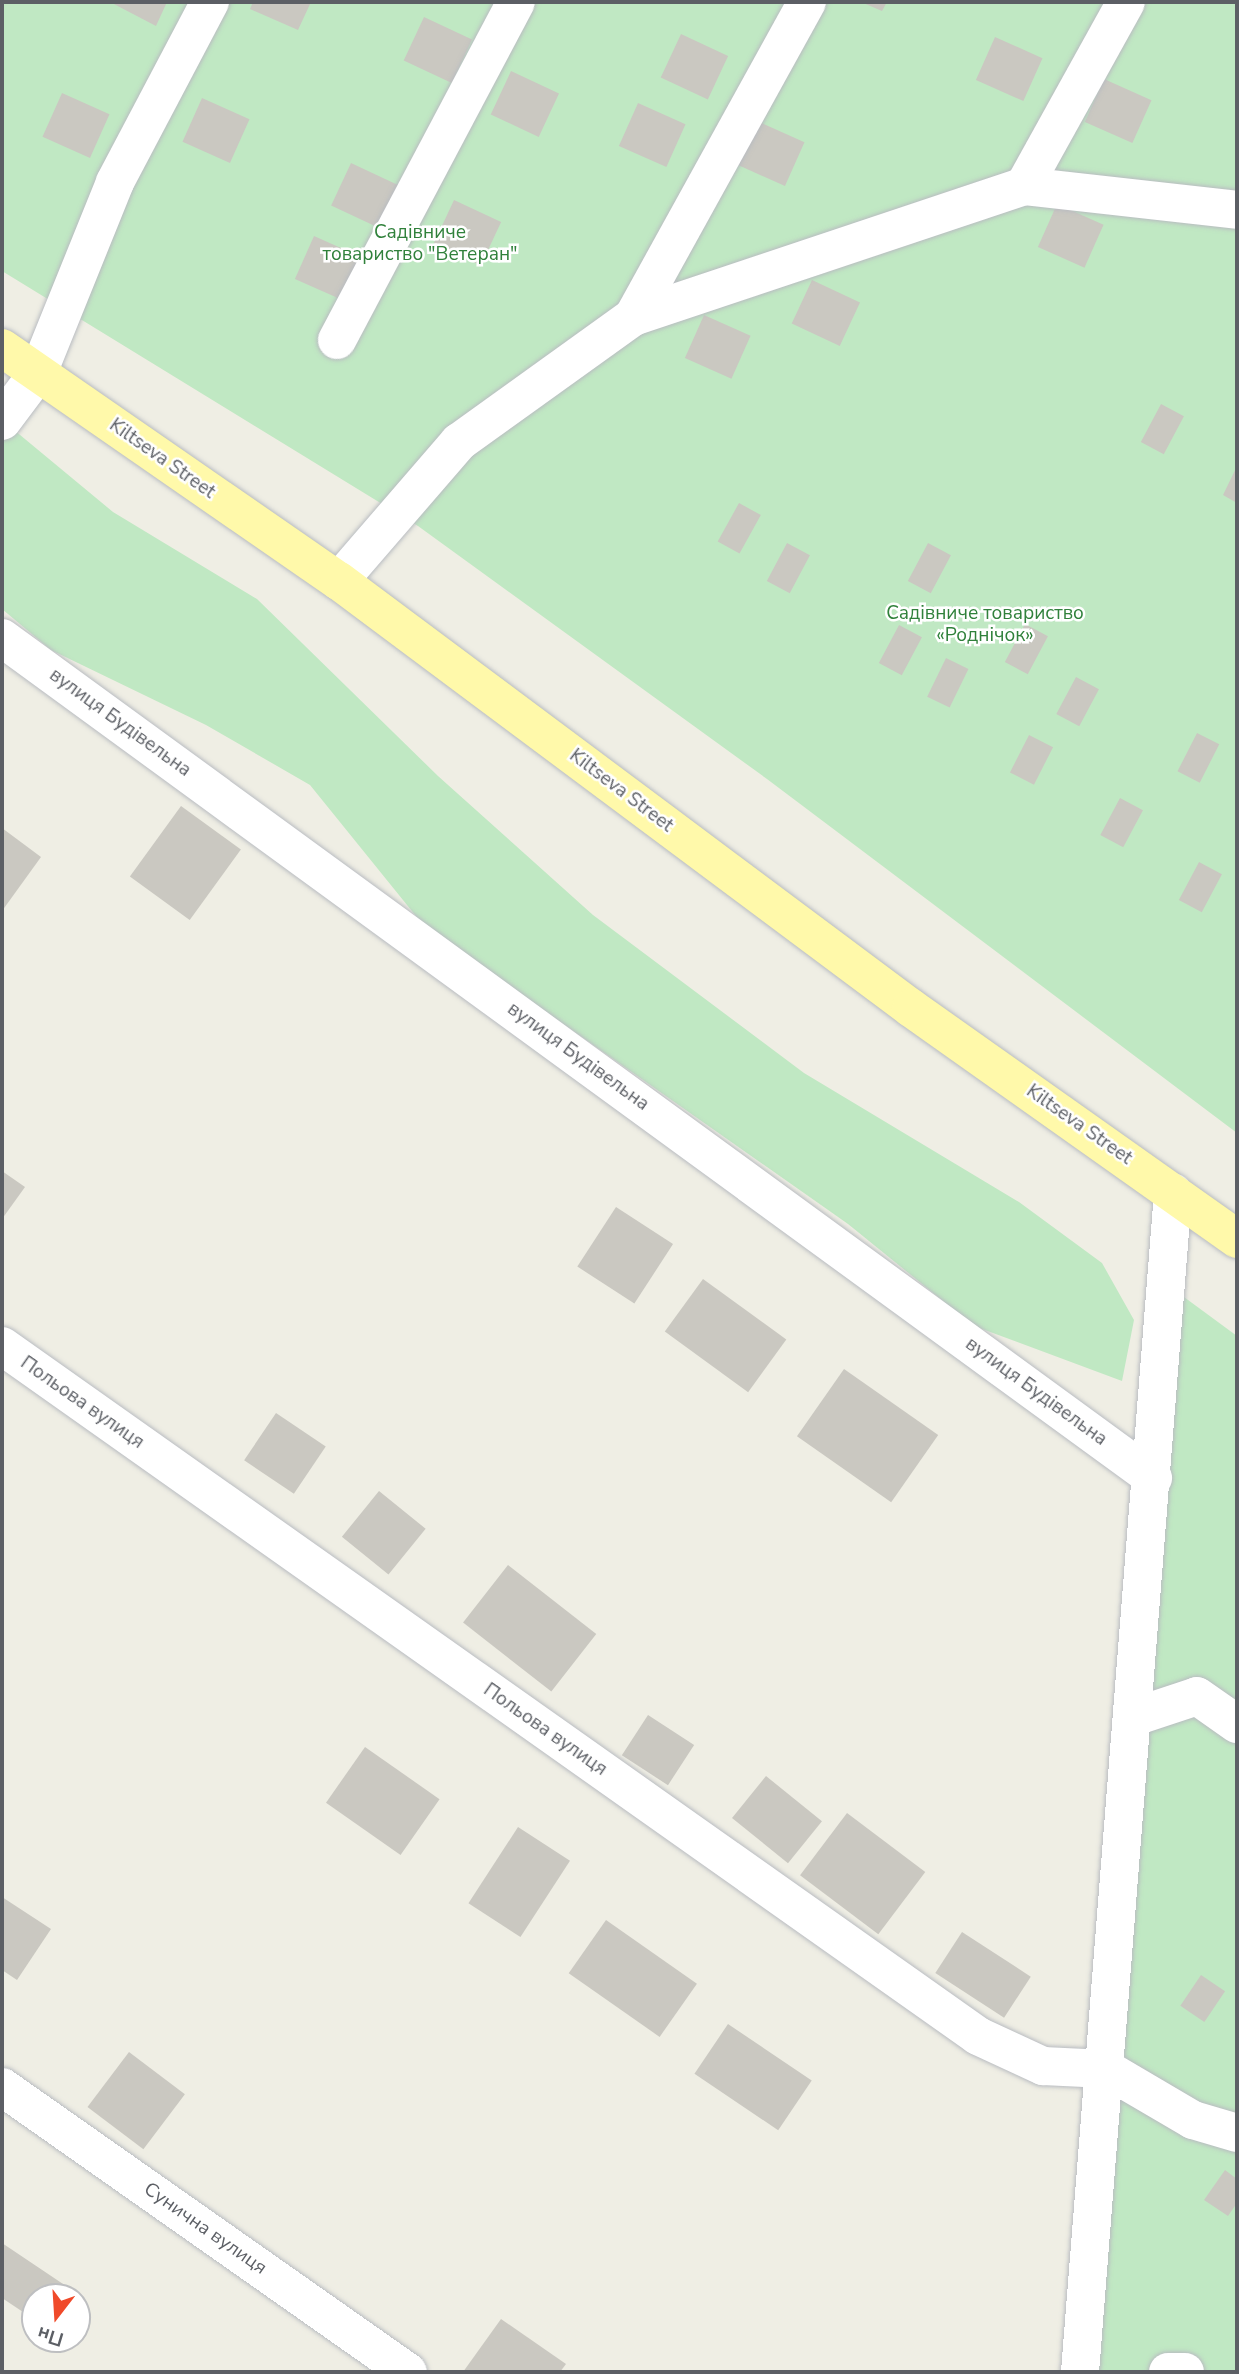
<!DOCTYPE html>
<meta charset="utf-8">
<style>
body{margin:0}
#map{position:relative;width:1239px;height:2374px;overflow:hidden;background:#efeee4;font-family:"Nunito Sans",sans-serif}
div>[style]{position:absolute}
.green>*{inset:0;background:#c0e8c3}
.building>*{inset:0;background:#cac8c1;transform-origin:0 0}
.roads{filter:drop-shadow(0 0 2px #b9bcc1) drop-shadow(0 0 2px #b9bcc1)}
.minor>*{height:38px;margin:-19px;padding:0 19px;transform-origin:19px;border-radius:19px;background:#fff}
.major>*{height:38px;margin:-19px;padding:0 19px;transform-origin:19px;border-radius:19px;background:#fff9aa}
span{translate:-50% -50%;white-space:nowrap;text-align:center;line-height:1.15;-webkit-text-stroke:5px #fff;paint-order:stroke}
.park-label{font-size:19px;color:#30813b}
.street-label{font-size:19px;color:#5c5f65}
.frame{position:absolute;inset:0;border:4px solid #5c5f65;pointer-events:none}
.north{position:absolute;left:21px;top:2283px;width:70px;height:70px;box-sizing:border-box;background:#fff;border:2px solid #bebfc1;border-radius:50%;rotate:197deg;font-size:19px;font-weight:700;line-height:28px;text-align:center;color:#5c5f65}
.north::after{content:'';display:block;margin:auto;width:24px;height:32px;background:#f04a2a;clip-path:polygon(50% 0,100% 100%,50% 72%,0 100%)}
</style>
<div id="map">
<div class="green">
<div style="clip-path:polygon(2px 2px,1237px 2px,1237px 1133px,767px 779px,418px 526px,2px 271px)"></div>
<div style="clip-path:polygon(2px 420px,113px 512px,257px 599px,438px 776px,593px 915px,804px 1073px,1019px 1202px,1102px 1263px,1134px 1320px,1122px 1381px,974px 1326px,848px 1224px,424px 926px,310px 785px,206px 725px,51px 650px,2px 609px)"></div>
<div style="clip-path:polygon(1169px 1286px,1237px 1336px,1237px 2372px,1080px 2372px)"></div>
</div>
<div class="building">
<div style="clip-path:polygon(110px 2px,167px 2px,156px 26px)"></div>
<div style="clip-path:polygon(253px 2px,311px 2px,298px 30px,250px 9px)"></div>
<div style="clip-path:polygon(861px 2px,887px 2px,882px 11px)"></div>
<div style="left:424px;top:17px;width:53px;height:48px;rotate:25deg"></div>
<div style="left:681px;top:34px;width:52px;height:48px;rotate:25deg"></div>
<div style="left:995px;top:37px;width:52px;height:47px;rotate:24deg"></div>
<div style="left:511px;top:71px;width:53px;height:48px;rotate:25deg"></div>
<div style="left:1104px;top:79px;width:52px;height:47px;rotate:24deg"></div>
<div style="left:62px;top:93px;width:52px;height:48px;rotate:24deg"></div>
<div style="left:202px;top:98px;width:52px;height:48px;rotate:24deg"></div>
<div style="left:638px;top:103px;width:52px;height:47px;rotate:24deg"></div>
<div style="left:757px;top:121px;width:52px;height:48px;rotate:24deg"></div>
<div style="left:351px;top:163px;width:53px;height:47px;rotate:25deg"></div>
<div style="left:454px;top:200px;width:52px;height:48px;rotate:25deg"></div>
<div style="left:1057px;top:204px;width:51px;height:47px;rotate:24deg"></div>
<div style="left:314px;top:236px;width:52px;height:47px;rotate:24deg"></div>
<div style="left:812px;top:280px;width:53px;height:48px;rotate:25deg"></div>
<div style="left:704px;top:315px;width:51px;height:47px;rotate:24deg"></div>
<div style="left:1161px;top:404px;width:26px;height:43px;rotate:28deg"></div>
<div style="clip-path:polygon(1237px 466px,1237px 503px,1223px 495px)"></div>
<div style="left:739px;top:503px;width:25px;height:44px;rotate:29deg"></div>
<div style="left:787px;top:543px;width:26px;height:43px;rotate:28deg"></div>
<div style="left:928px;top:543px;width:26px;height:43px;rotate:28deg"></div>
<div style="left:1025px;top:624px;width:26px;height:43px;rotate:28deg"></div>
<div style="left:899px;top:625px;width:26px;height:43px;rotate:28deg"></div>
<div style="left:946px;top:658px;width:25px;height:43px;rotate:26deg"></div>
<div style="left:1076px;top:677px;width:26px;height:42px;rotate:28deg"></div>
<div style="left:1197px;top:733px;width:25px;height:43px;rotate:27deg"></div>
<div style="left:1029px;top:735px;width:27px;height:42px;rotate:27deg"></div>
<div style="left:1120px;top:798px;width:26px;height:42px;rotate:28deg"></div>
<div style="left:181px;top:806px;width:74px;height:87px;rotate:36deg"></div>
<div style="clip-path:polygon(2px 828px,41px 857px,2px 911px)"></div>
<div style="left:1199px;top:862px;width:26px;height:43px;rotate:28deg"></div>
<div style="clip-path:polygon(2px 1171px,25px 1187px,2px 1219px)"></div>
<div style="left:616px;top:1207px;width:68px;height:71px;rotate:33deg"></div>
<div style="left:703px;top:1279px;width:103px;height:65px;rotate:36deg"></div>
<div style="left:844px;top:1369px;width:115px;height:82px;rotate:35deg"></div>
<div style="left:276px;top:1413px;width:60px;height:57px;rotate:34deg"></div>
<div style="left:379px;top:1491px;width:60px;height:59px;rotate:39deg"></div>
<div style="left:508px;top:1565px;width:112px;height:73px;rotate:38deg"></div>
<div style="left:648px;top:1715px;width:55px;height:48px;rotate:33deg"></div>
<div style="left:365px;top:1747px;width:91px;height:68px;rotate:35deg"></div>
<div style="left:766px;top:1776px;width:72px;height:54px;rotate:39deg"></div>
<div style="left:847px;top:1813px;width:98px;height:78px;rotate:37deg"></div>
<div style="left:518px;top:1827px;width:62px;height:91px;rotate:33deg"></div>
<div style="clip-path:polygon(2px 1897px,51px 1929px,17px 1980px,2px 1970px)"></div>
<div style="left:606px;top:1920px;width:111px;height:65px;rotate:35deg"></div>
<div style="left:962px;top:1932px;width:82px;height:49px;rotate:33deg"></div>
<div style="left:1201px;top:1975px;width:29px;height:37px;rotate:34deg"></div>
<div style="left:728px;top:2024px;width:101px;height:60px;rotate:34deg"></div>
<div style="left:129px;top:2052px;width:70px;height:69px;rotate:37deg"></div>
<div style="clip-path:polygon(1225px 2170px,1237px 2179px,1237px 2203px,1228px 2216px,1204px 2200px)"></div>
<div style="clip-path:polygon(2px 2243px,72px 2290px,67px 2297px,35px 2297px,35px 2320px,2px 2298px)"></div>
<div style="clip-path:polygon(501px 2319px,566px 2364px,560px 2372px,463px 2372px)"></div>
</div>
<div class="roads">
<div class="minor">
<div style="left:1024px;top:186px;width:210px;rotate:-61deg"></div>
<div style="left:633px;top:317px;width:360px;rotate:-61.1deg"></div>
<div style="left:337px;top:340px;width:382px;rotate:-62.1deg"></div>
<div style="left:2px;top:421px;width:60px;rotate:-53.1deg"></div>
<div style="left:38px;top:373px;width:206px;rotate:-68deg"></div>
<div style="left:115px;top:182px;width:204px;rotate:-62.2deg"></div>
<div style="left:339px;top:581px;width:184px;rotate:-49.2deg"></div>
<div style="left:459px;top:442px;width:214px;rotate:-35.7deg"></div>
<div style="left:633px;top:317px;width:412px;rotate:-18.5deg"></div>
<div style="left:1024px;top:186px;width:214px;rotate:6.4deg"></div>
<div style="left:2px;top:638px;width:1425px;rotate:36.12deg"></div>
<div style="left:2px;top:1346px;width:1195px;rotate:35.26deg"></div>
<div style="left:978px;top:2036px;width:72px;rotate:24.8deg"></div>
<div style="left:1043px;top:2066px;width:63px;rotate:2.7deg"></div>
<div style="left:1106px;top:2069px;width:101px;rotate:30.4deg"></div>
<div style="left:1193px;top:2120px;width:46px;rotate:16.5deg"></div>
<div style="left:1134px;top:1717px;width:66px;rotate:-18.4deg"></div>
<div style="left:1197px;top:1696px;width:49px;rotate:35deg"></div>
<div style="left:2px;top:2087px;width:496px;rotate:35.1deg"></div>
<div style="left:1080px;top:2372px;width:1183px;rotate:-85.49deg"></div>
<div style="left:1168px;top:2372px;width:17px"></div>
</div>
<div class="major">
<div style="left:2px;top:348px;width:410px;rotate:34.7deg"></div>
<div style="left:339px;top:581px;width:714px;rotate:36.74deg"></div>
<div style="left:911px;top:1008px;width:400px;rotate:35.3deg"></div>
</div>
</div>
<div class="park-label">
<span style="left:420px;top:244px">Садівниче<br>товариство "Ветеран"</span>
<span style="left:985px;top:625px">Садівниче товариство<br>«Роднічок»</span>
</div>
<div class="street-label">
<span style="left:162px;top:459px;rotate:35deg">Kiltseva Street</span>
<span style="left:120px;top:723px;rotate:36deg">вулиця Будівельна</span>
<span style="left:621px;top:791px;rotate:37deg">Kiltseva Street</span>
<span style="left:578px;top:1057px;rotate:36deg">вулиця Будівельна</span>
<span style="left:1079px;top:1125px;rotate:35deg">Kiltseva Street</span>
<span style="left:1036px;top:1392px;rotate:36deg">вулиця Будівельна</span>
<span style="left:82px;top:1403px;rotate:35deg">Польова вулиця</span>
<span style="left:545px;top:1730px;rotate:35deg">Польова вулиця</span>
<span style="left:205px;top:2229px;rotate:35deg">Сунична вулиця</span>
</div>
<div class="frame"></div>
<div class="north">Пн</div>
</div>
